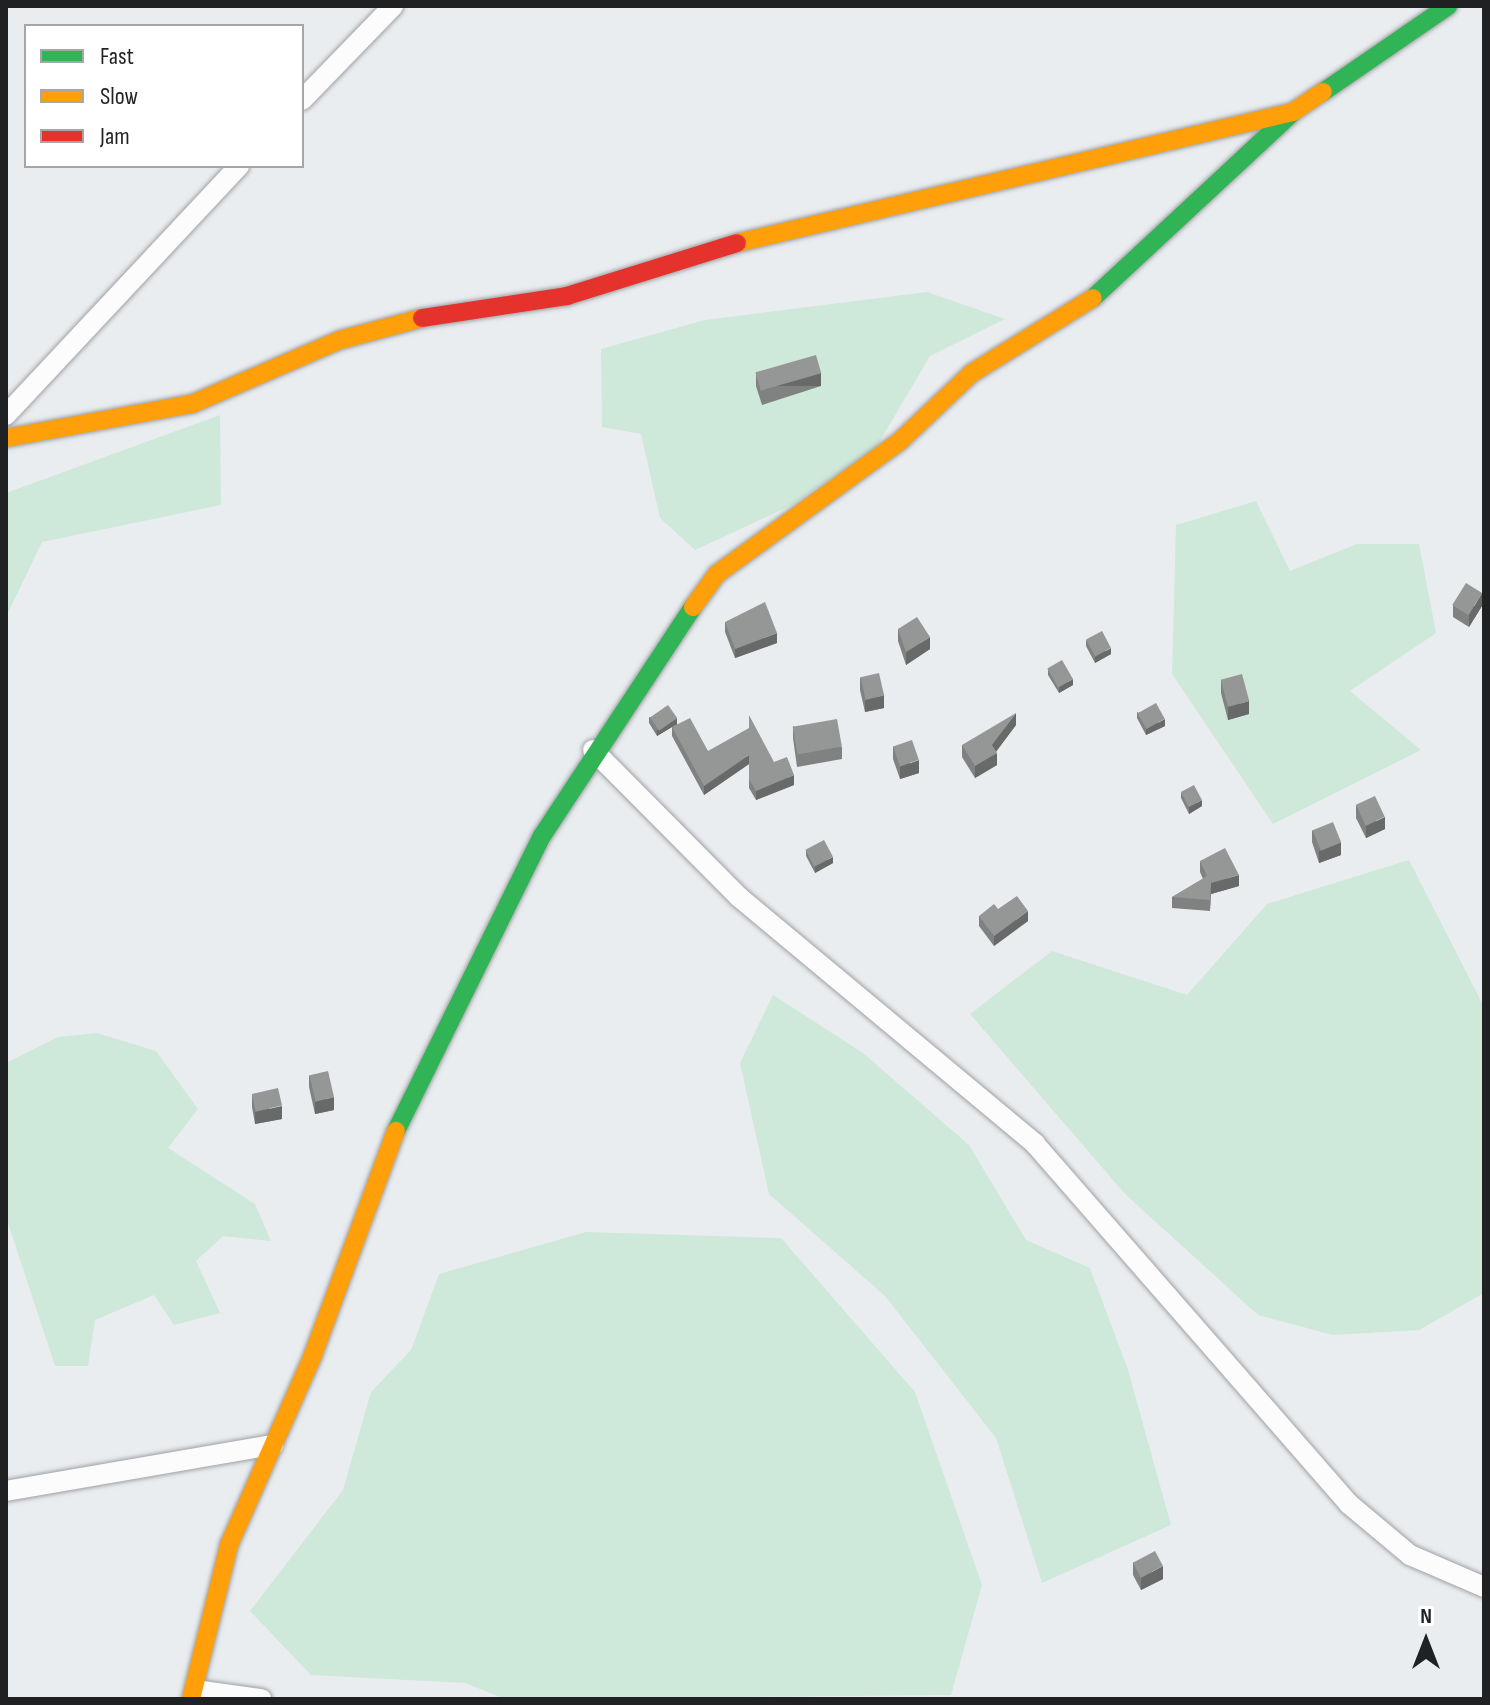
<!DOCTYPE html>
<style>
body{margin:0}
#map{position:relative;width:1490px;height:1705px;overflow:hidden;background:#eaedf0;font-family:"Sofia Sans Condensed",sans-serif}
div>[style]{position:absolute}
.green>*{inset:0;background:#cee8d9}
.roads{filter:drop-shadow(0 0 2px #9fa1a4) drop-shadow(0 0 2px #9fa1a4)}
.street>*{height:20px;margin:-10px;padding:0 10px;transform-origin:10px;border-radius:10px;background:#fcfcfd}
.fast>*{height:18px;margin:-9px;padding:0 9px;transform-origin:9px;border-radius:9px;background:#30b455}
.slow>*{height:18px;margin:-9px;padding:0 9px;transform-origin:9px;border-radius:9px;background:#ff9f0a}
.jam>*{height:18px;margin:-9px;padding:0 9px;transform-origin:9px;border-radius:9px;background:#e5322d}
.wall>*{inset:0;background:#808181}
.shaded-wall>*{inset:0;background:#686969;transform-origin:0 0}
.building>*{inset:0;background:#959696;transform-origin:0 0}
span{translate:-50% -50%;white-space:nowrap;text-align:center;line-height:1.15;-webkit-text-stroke:8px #fff;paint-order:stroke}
.frame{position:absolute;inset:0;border:8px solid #1f2123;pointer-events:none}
.legend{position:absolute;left:24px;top:24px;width:280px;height:144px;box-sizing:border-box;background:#fff;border:2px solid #a5a6a7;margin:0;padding:10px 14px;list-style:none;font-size:24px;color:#1f2123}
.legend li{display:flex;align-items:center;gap:16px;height:40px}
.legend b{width:40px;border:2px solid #a5a6a7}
.north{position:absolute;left:1386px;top:1601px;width:80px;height:80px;-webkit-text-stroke:6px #fff;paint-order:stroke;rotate:0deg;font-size:22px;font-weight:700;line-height:32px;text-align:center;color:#1f2123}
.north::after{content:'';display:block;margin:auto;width:28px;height:36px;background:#1f2123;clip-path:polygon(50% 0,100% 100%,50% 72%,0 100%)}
</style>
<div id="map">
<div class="green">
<div style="clip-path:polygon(927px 292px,1005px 319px,930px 356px,877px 446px,792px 505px,695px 550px,660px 518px,641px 434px,602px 427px,601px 349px,705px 320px)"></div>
<div style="clip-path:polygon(220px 415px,221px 505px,42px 542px,6px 617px,6px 493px)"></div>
<div style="clip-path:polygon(1256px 501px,1290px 571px,1357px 544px,1419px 544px,1436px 633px,1350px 691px,1421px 750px,1273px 824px,1172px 674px,1176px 525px)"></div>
<div style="clip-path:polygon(1409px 860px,1484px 1007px,1484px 1293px,1419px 1330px,1333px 1335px,1258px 1315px,1125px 1194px,970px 1014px,1052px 951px,1187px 995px,1267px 904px)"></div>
<div style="clip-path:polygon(773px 995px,863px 1053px,969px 1145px,1026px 1240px,1090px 1268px,1128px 1370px,1171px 1525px,1042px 1583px,996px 1438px,885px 1296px,769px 1194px,740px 1063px)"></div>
<div style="clip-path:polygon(97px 1033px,156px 1051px,198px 1109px,168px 1148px,255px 1204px,271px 1241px,223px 1236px,196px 1261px,220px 1313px,174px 1325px,154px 1295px,95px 1320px,88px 1366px,55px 1366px,6px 1217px,6px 1063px,58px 1037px)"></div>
<div style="clip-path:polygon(586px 1232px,781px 1238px,915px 1392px,982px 1585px,951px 1695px,505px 1699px,465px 1683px,311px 1675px,250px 1611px,343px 1490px,371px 1392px,411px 1350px,439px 1274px)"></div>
</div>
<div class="roads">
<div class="street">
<div style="left:302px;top:100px;width:131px;rotate:-45.9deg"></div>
<div style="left:6px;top:415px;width:341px;rotate:-46.9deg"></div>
<div style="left:593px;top:750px;width:207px;rotate:45.2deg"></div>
<div style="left:739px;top:897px;width:386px;rotate:39.8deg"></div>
<div style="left:1035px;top:1144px;width:478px;rotate:48.9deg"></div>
<div style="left:1349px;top:1504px;width:80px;rotate:39.9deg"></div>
<div style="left:1410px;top:1555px;width:81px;rotate:23.4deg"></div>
<div style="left:6px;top:1491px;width:271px;rotate:-9.8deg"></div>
<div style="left:195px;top:1690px;width:67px;rotate:7.8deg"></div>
</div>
<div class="fast">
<div style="left:1323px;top:92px;width:152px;rotate:-34.5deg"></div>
<div style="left:1093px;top:298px;width:273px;rotate:-42.9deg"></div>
<div style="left:396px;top:1131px;width:329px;rotate:-63.7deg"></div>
<div style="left:542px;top:836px;width:274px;rotate:-56.6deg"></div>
</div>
<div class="slow">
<div style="left:737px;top:243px;width:571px;rotate:-13.26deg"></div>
<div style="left:1293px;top:112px;width:36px;rotate:-34deg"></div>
<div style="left:6px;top:438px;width:189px;rotate:-10.4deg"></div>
<div style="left:192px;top:404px;width:161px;rotate:-23.4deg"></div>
<div style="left:340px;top:340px;width:85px;rotate:-15deg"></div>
<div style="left:693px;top:607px;width:41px;rotate:-54deg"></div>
<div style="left:717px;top:574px;width:226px;rotate:-36deg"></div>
<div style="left:900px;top:441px;width:99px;rotate:-43.4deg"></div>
<div style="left:972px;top:373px;width:142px;rotate:-31.8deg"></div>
<div style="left:191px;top:1699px;width:159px;rotate:-76.1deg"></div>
<div style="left:229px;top:1545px;width:208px;rotate:-66.1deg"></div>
<div style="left:313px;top:1355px;width:239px;rotate:-69.7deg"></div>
</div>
<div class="jam">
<div style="left:422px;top:318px;width:147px;rotate:-8.6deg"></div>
<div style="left:567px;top:296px;width:178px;rotate:-17.3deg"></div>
</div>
</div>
<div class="wall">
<div style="clip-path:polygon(756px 374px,821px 386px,762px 405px,756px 386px)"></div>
<div style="clip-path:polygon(1453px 605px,1482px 606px,1469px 627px,1453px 617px)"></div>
<div style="clip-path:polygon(725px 622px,777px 643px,735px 658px,725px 632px)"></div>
<div style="clip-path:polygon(898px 629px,930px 649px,906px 665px,898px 641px)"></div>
<div style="clip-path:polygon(1086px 640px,1111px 654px,1095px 663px,1086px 646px)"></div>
<div style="clip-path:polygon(1048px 669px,1073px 685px,1059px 693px,1048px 675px)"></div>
<div style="clip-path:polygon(860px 677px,884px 708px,865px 712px,860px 690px)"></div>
<div style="clip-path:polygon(1221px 680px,1249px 714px,1228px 720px,1221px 693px)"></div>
<div style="clip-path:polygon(1137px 712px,1165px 726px,1146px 735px,1137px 718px)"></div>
<div style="clip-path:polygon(649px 717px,677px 724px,708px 751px,774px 762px,794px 785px,756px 800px,749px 788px,749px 764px,704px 795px,672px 736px,672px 727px,657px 736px,649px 723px)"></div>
<div style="clip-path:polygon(1016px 725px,996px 751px,997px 765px,975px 778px,962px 757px,962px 745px)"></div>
<div style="clip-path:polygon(793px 726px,842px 747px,842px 759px,797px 767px,793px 738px)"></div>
<div style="clip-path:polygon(893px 746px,919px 773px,900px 779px,893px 759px)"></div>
<div style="clip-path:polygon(1181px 792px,1202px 806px,1189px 814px,1181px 798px)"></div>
<div style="clip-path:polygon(1356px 805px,1385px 829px,1366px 838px,1356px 818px)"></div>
<div style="clip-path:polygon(1312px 830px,1341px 855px,1319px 863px,1312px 842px)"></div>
<div style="clip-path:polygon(806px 850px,833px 863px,815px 873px,806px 856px)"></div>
<div style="clip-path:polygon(1200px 861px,1239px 886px,1211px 894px,1210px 911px,1172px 908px,1172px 897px,1203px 879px,1200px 872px)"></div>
<div style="clip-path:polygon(979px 916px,1028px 921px,994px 946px,979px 926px)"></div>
<div style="clip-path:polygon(309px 1075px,334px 1110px,315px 1114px,309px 1087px)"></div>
<div style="clip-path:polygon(252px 1094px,282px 1119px,255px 1124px,252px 1107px)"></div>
<div style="clip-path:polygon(1133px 1562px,1163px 1579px,1141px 1590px,1133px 1575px)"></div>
</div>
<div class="shaded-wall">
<div style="left:821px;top:373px;width:13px;height:62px;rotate:90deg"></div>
<div style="clip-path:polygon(1482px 593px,1482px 606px,1469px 627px,1469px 615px)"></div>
<div style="clip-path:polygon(777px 633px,777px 643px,735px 658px,735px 649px)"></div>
<div style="clip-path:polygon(930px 637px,930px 649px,906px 665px,906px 652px)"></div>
<div style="clip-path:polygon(1111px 648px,1111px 654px,1095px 663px,1095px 657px)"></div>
<div style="clip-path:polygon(1073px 679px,1073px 685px,1059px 693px,1059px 687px)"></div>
<div style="clip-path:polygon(884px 695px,884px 708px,865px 712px,865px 700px)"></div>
<div style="clip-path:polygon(1249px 701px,1249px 714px,1228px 720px,1228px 707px)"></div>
<div style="clip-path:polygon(1016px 713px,1016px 725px,993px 756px,997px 753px,997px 765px,975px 778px,975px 766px)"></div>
<div style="clip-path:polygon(677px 718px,677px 724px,657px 736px,657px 730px)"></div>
<div style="clip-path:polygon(1165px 719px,1165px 726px,1146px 735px,1146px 729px)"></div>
<div style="clip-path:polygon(749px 755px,749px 764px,704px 795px,704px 786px)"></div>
<div style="clip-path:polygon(919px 760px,919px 773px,900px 779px,900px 767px)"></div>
<div style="clip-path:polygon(794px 775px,794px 785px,756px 800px,756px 791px)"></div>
<div style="clip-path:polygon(1202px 800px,1202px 806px,1189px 814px,1189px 807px)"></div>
<div style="clip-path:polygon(1385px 817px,1385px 829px,1366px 838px,1366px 826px)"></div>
<div style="clip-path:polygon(1341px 842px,1341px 855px,1319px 863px,1319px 851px)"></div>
<div style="clip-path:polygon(833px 857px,833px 863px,815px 873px,815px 866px)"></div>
<div style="clip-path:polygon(1239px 875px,1239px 886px,1211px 894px,1210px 911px,1211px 883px)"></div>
<div style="clip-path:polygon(1028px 911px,1028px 921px,994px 946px,994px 936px)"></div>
<div style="clip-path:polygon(334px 1097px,334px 1110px,315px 1114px,315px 1102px)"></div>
<div style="clip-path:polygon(282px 1106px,282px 1119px,255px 1124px,255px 1112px)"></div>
<div style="clip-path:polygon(1163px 1566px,1163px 1579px,1141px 1590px,1141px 1578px)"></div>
</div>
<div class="building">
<div style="left:816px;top:355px;width:19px;height:63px;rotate:74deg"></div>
<div style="left:1466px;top:583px;width:19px;height:26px;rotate:32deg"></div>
<div style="clip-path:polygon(765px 602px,777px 633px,735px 649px,725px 622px)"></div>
<div style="clip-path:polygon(917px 617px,930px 637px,906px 652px,898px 629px)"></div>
<div style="left:1102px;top:631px;width:19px;height:18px;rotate:62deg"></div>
<div style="left:1062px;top:660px;width:22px;height:17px;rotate:60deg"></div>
<div style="left:879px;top:673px;width:23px;height:19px;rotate:77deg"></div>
<div style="left:1242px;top:674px;width:28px;height:22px;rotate:75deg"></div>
<div style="left:1156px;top:703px;width:18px;height:21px;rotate:61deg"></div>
<div style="left:668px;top:705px;width:16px;height:22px;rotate:55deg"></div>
<div style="clip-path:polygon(1016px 713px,992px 745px,997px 753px,975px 766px,962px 745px)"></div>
<div style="clip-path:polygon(749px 715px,774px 762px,787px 757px,794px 775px,756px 791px,749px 779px,749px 755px,704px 786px,672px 727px,690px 718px,708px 751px,749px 728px)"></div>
<div style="left:837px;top:719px;width:28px;height:45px;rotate:80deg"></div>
<div style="left:912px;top:740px;width:21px;height:20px;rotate:71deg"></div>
<div style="left:1194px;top:785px;width:17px;height:15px;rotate:62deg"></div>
<div style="left:1375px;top:796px;width:23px;height:21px;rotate:65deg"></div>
<div style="left:1333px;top:822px;width:22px;height:22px;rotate:68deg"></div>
<div style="left:824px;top:840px;width:19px;height:21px;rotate:62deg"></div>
<div style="clip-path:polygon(1225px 848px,1239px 875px,1211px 883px,1210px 900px,1172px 897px,1207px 876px,1200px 861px)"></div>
<div style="clip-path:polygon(1017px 896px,1028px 911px,994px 936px,979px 916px,994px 904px,998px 909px)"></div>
<div style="left:328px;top:1071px;width:27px;height:19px;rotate:77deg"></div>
<div style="left:278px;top:1088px;width:18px;height:27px;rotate:77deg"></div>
<div style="left:1155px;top:1551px;width:17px;height:25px;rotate:62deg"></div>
</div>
<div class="frame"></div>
<ul class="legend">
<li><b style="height:10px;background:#30b455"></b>Fast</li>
<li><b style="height:10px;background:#ff9f0a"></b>Slow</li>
<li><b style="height:10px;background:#e5322d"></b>Jam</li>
</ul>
<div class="north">N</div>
</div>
